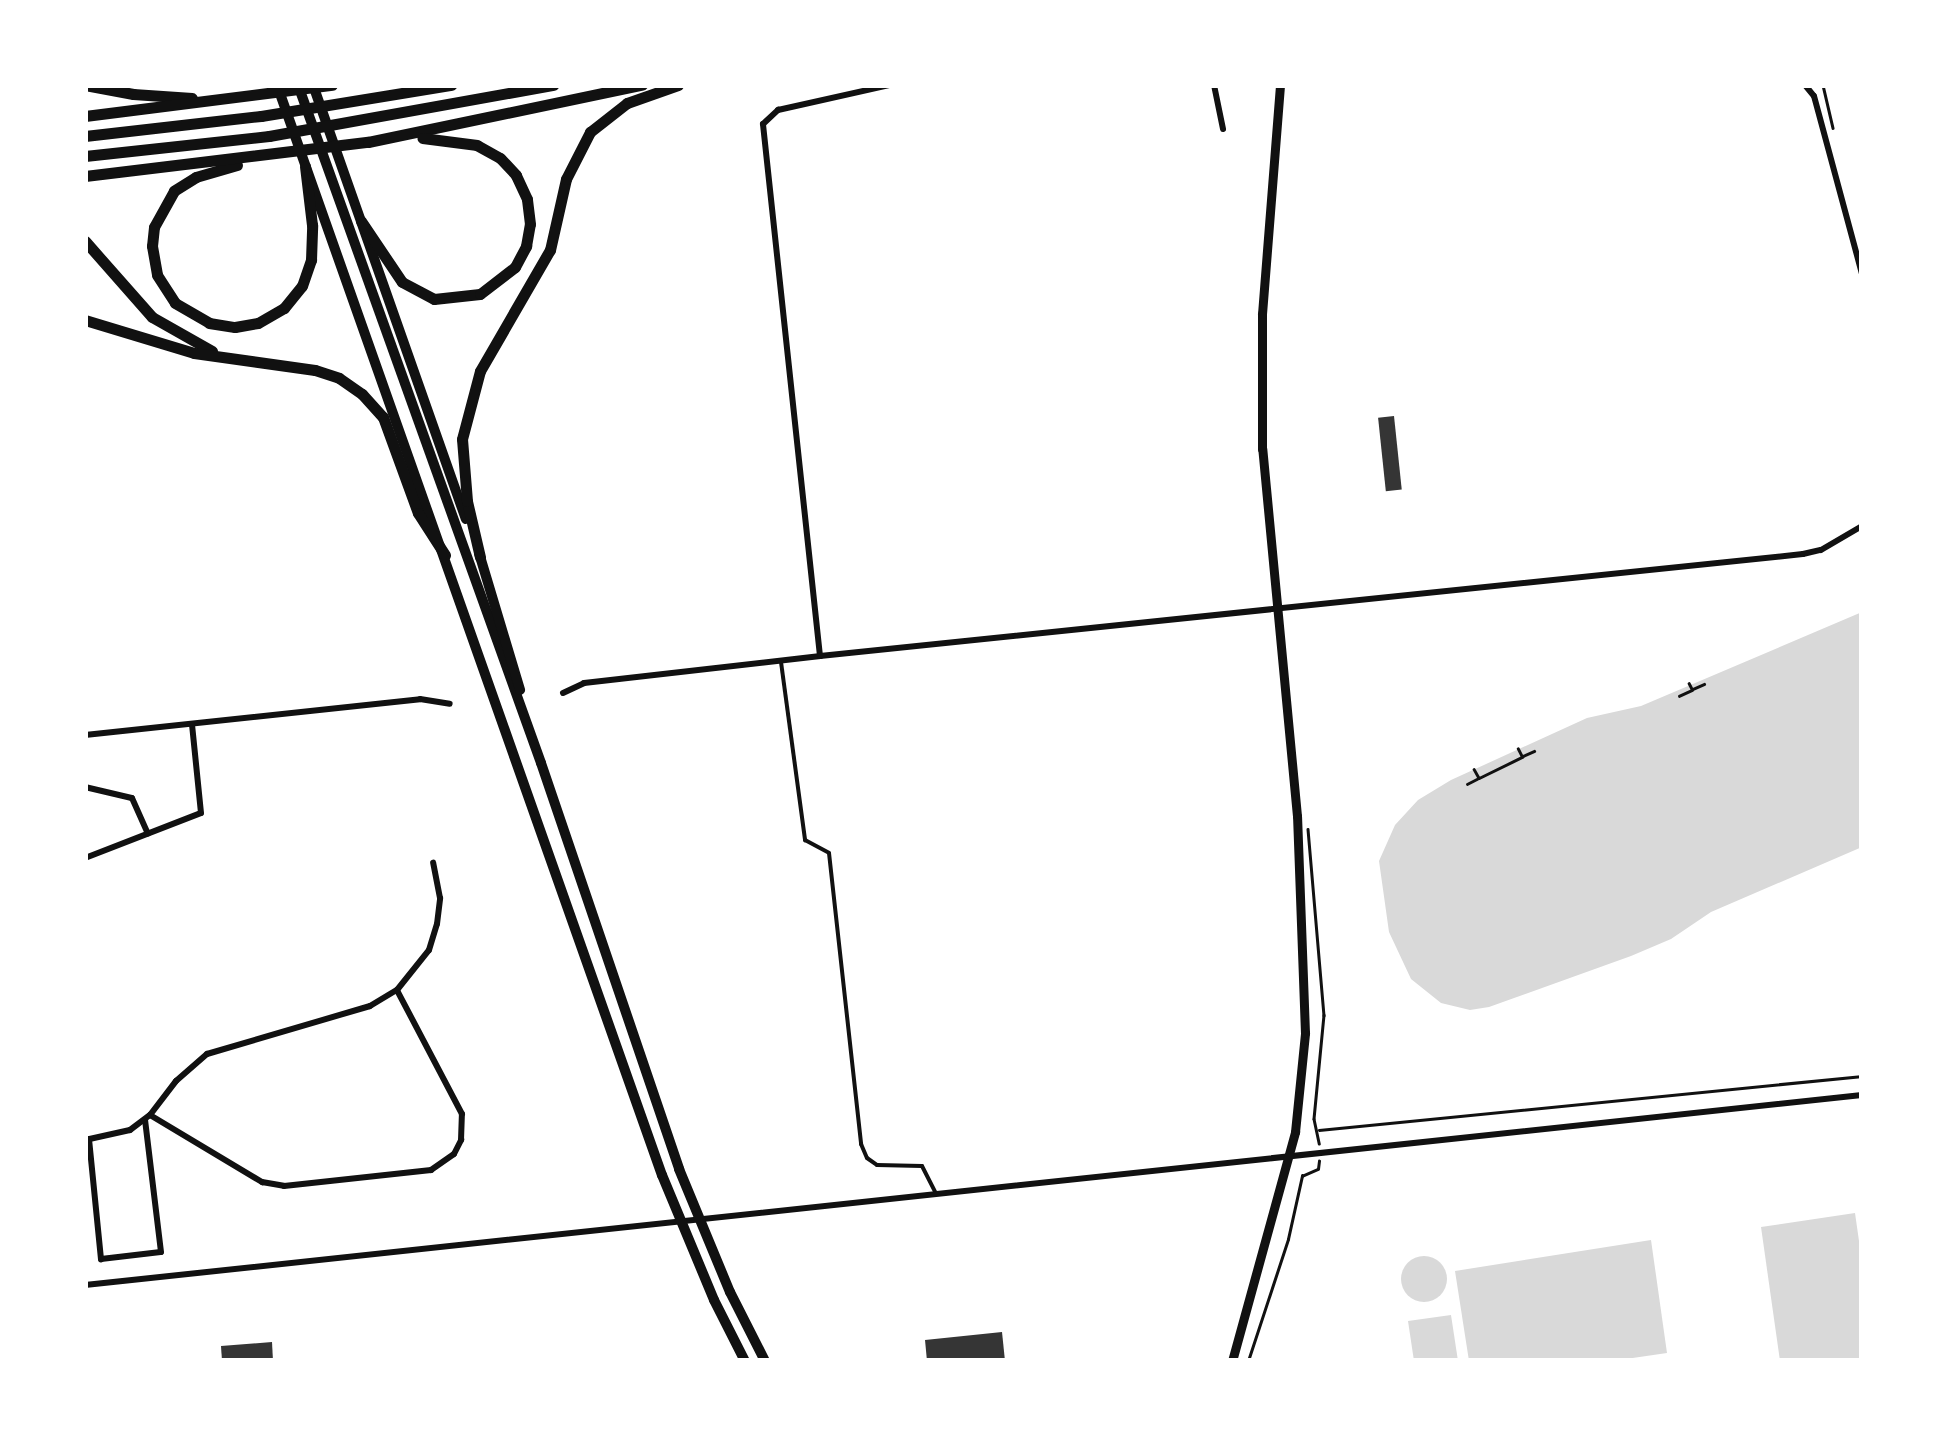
<!DOCTYPE html>
<style>
body{margin:0}
#map{position:relative;width:1947px;height:1446px;overflow:hidden;background:#fff;font-family:Jost,sans-serif}
div>[style]{position:absolute}
.water>*{inset:0;background:#d9d9d9}
.round{border-radius:50%}
.building>*{inset:0;background:#353535;transform-origin:0 0}
.path>*{height:2.5px;margin:-1.25px;padding:0 1.25px;transform-origin:1.25px;border-radius:1.25px;background:#111}
.service>*{height:4px;margin:-2px;padding:0 2px;transform-origin:2px;border-radius:2px;background:#111}
.minor>*{height:6px;margin:-3px;padding:0 3px;transform-origin:3px;border-radius:3px;background:#111}
.secondary>*{height:9px;margin:-4.5px;padding:0 4.5px;transform-origin:4.5px;border-radius:4.5px;background:#111}
.trunk>*{height:10px;margin:-5px;padding:0 5px;transform-origin:5px;border-radius:5px;background:#111}
.motorway>*{height:11px;margin:-5.5px;padding:0 5.5px;transform-origin:5.5px;border-radius:5.5px;background:#111}
span{translate:-50% -50%;white-space:nowrap;text-align:center;line-height:1.15;-webkit-text-stroke:10px #fff;paint-order:stroke}
.frame{position:absolute;inset:0;border:88px solid #fff;pointer-events:none}
</style>
<div id="map">
<div class="water">
<div style="clip-path:polygon(1862px 612px,1862px 847px,1711px 912px,1671px 939px,1631px 956px,1489px 1007px,1470px 1010px,1441px 1003px,1411px 979px,1389px 932px,1379px 861px,1395px 825px,1418px 800px,1451px 780px,1587px 718px,1641px 706px)"></div>
<div style="clip-path:polygon(1855px 1213px,1862px 1262px,1862px 1361px,1780px 1361px,1761px 1227px)"></div>
<div style="clip-path:polygon(1651px 1240px,1667px 1353px,1612px 1361px,1469px 1361px,1455px 1271px)"></div>
<div class="round" style="left:1401px;top:1256px;width:46px;height:46px"></div>
<div style="clip-path:polygon(1451px 1315px,1458px 1361px,1414px 1361px,1408px 1321px)"></div>
</div>
<div class="building">
<div style="left:1394px;top:416px;width:74px;height:16px;rotate:84deg"></div>
<div style="clip-path:polygon(1002px 1332px,1005px 1361px,927px 1361px,925px 1340px)"></div>
<div style="clip-path:polygon(272px 1342px,273px 1361px,222px 1361px,221px 1346px)"></div>
</div>
<div class="path">
<div style="left:1823px;top:85px;width:44px;rotate:76.9deg"></div>
<div style="left:1693px;top:689px;width:12px;rotate:-24deg"></div>
<div style="left:1679px;top:696px;width:14px;rotate:-25deg"></div>
<div style="left:1692px;top:690px;width:7px;rotate:-117deg"></div>
<div style="left:1523px;top:756px;width:12px;rotate:-24deg"></div>
<div style="left:1474px;top:769px;width:10px;rotate:61deg"></div>
<div style="left:1479px;top:778px;width:48px;rotate:-26deg"></div>
<div style="left:1522px;top:757px;width:9px;rotate:-117deg"></div>
<div style="left:1467px;top:784px;width:11px;rotate:-27deg"></div>
<div style="left:1308px;top:829px;width:187px;rotate:85.1deg"></div>
<div style="left:1324px;top:1015px;width:104px;rotate:95.5deg"></div>
<div style="left:1314px;top:1119px;width:25px;rotate:78deg"></div>
<div style="left:1319px;top:1130px;width:546px;rotate:-5.68deg"></div>
<div style="left:1248px;top:1361px;width:128px;rotate:-71.8deg"></div>
<div style="left:1288px;top:1239px;width:65px;rotate:-77.5deg"></div>
<div style="left:1302px;top:1176px;width:17px;rotate:-24deg"></div>
<div style="left:1318px;top:1169px;width:8px;rotate:-83deg"></div>
</div>
<div class="service">
<div style="left:781px;top:662px;width:180px;rotate:82.3deg"></div>
<div style="left:805px;top:840px;width:27px;rotate:28deg"></div>
<div style="left:829px;top:853px;width:293px;rotate:83.7deg"></div>
<div style="left:861px;top:1144px;width:15px;rotate:67deg"></div>
<div style="left:867px;top:1158px;width:12px;rotate:35deg"></div>
<div style="left:877px;top:1165px;width:45px;rotate:1.3deg"></div>
<div style="left:922px;top:1166px;width:29px;rotate:63deg"></div>
</div>
<div class="minor">
<div style="left:1214px;top:85px;width:45px;rotate:78.4deg"></div>
<div style="left:1805px;top:85px;width:14px;rotate:51deg"></div>
<div style="left:1814px;top:96px;width:184px;rotate:74.9deg"></div>
<div style="left:820px;top:656px;width:535px;rotate:-96.12deg"></div>
<div style="left:763px;top:124px;width:21px;rotate:-43deg"></div>
<div style="left:778px;top:110px;width:115px;rotate:-12.6deg"></div>
<div style="left:563px;top:693px;width:23px;rotate:-25deg"></div>
<div style="left:584px;top:683px;width:238px;rotate:-6.5deg"></div>
<div style="left:820px;top:656px;width:988px;rotate:-5.92deg"></div>
<div style="left:1803px;top:554px;width:18px;rotate:-13deg"></div>
<div style="left:1821px;top:550px;width:48px;rotate:-30.3deg"></div>
<div style="left:85px;top:735px;width:337px;rotate:-6.1deg"></div>
<div style="left:420px;top:699px;width:30px;rotate:9deg"></div>
<div style="left:85px;top:787px;width:48px;rotate:13.2deg"></div>
<div style="left:132px;top:798px;width:39px;rotate:66deg"></div>
<div style="left:85px;top:858px;width:124px;rotate:-21.2deg"></div>
<div style="left:201px;top:813px;width:89px;rotate:-95.8deg"></div>
<div style="left:150px;top:1115px;width:131px;rotate:30.9deg"></div>
<div style="left:262px;top:1182px;width:22px;rotate:10deg"></div>
<div style="left:284px;top:1186px;width:148px;rotate:-6.2deg"></div>
<div style="left:431px;top:1170px;width:28px;rotate:-35deg"></div>
<div style="left:454px;top:1154px;width:16px;rotate:-63deg"></div>
<div style="left:461px;top:1140px;width:26px;rotate:-88deg"></div>
<div style="left:462px;top:1114px;width:140px;rotate:-117.7deg"></div>
<div style="left:89px;top:1139px;width:121px;rotate:84.3deg"></div>
<div style="left:101px;top:1259px;width:60px;rotate:-6.7deg"></div>
<div style="left:161px;top:1252px;width:133px;rotate:-96.9deg"></div>
<div style="left:85px;top:1140px;width:46px;rotate:-12.5deg"></div>
<div style="left:130px;top:1130px;width:25px;rotate:-37deg"></div>
<div style="left:150px;top:1115px;width:43px;rotate:-52.6deg"></div>
<div style="left:176px;top:1081px;width:41px;rotate:-41.1deg"></div>
<div style="left:207px;top:1054px;width:170px;rotate:-16.4deg"></div>
<div style="left:370px;top:1006px;width:31px;rotate:-31deg"></div>
<div style="left:397px;top:990px;width:51px;rotate:-51.3deg"></div>
<div style="left:429px;top:950px;width:27px;rotate:-73deg"></div>
<div style="left:437px;top:924px;width:26px;rotate:-83deg"></div>
<div style="left:440px;top:898px;width:36px;rotate:-101deg"></div>
<div style="left:85px;top:1285px;width:1787px;rotate:-6.1deg"></div>
</div>
<div class="secondary">
<div style="left:1232px;top:1361px;width:238px;rotate:-74.6deg"></div>
<div style="left:1295px;top:1132px;width:100px;rotate:-84.2deg"></div>
<div style="left:1305px;top:1033px;width:217px;rotate:-92.1deg"></div>
<div style="left:1297px;top:816px;width:369px;rotate:-95.4deg"></div>
<div style="left:1262px;top:449px;width:135px;rotate:-90deg"></div>
<div style="left:1262px;top:314px;width:230px;rotate:-85.5deg"></div>
</div>
<div class="trunk">
<div style="left:277px;top:85px;width:1156px;rotate:70.55deg"></div>
<div style="left:662px;top:1175px;width:135px;rotate:67.4deg"></div>
<div style="left:714px;top:1300px;width:68px;rotate:63.1deg"></div>
<div style="left:298px;top:85px;width:720px;rotate:70.28deg"></div>
<div style="left:541px;top:763px;width:429px;rotate:71.2deg"></div>
<div style="left:679px;top:1169px;width:133px;rotate:67.5deg"></div>
<div style="left:730px;top:1292px;width:77px;rotate:63.1deg"></div>
<div style="left:313px;top:85px;width:460px;rotate:70.6deg"></div>
<div style="left:479px;top:553px;width:143px;rotate:73.3deg"></div>
</div>
<div class="motorway">
<div style="left:85px;top:85px;width:49px;rotate:10.6deg"></div>
<div style="left:133px;top:94px;width:59px;rotate:3.9deg"></div>
<div style="left:85px;top:116px;width:249px;rotate:-7.2deg"></div>
<div style="left:85px;top:136px;width:177px;rotate:-6.5deg"></div>
<div style="left:261px;top:116px;width:193px;rotate:-9.3deg"></div>
<div style="left:85px;top:156px;width:185px;rotate:-6.2deg"></div>
<div style="left:269px;top:136px;width:289px;rotate:-10.2deg"></div>
<div style="left:237px;top:165px;width:43px;rotate:163.7deg"></div>
<div style="left:196px;top:177px;width:26px;rotate:148deg"></div>
<div style="left:174px;top:191px;width:41px;rotate:119.1deg"></div>
<div style="left:154px;top:227px;width:19px;rotate:96deg"></div>
<div style="left:152px;top:246px;width:29px;rotate:80deg"></div>
<div style="left:157px;top:275px;width:33px;rotate:57deg"></div>
<div style="left:175px;top:303px;width:39px;rotate:30deg"></div>
<div style="left:209px;top:323px;width:26px;rotate:9deg"></div>
<div style="left:235px;top:327px;width:23px;rotate:-10deg"></div>
<div style="left:258px;top:323px;width:30px;rotate:-30deg"></div>
<div style="left:284px;top:308px;width:28px;rotate:-51deg"></div>
<div style="left:302px;top:286px;width:28px;rotate:-71deg"></div>
<div style="left:311px;top:260px;width:35px;rotate:-88deg"></div>
<div style="left:312px;top:225px;width:59px;rotate:-96.8deg"></div>
<div style="left:85px;top:176px;width:285px;rotate:-6.9deg"></div>
<div style="left:368px;top:142px;width:280px;rotate:-11.8deg"></div>
<div style="left:361px;top:221px;width:73px;rotate:56.1deg"></div>
<div style="left:402px;top:282px;width:36px;rotate:28deg"></div>
<div style="left:434px;top:299px;width:46px;rotate:-6.2deg"></div>
<div style="left:480px;top:294px;width:44px;rotate:-37.6deg"></div>
<div style="left:515px;top:267px;width:24px;rotate:-62deg"></div>
<div style="left:526px;top:246px;width:22px;rotate:-80deg"></div>
<div style="left:530px;top:224px;width:25px;rotate:-97deg"></div>
<div style="left:527px;top:199px;width:26px;rotate:-115deg"></div>
<div style="left:516px;top:175px;width:23px;rotate:-133deg"></div>
<div style="left:500px;top:158px;width:26px;rotate:-151deg"></div>
<div style="left:477px;top:145px;width:55px;rotate:-172.7deg"></div>
<div style="left:85px;top:241px;width:101px;rotate:48.6deg"></div>
<div style="left:152px;top:317px;width:69px;rotate:29.5deg"></div>
<div style="left:85px;top:320px;width:114px;rotate:16.8deg"></div>
<div style="left:194px;top:353px;width:122px;rotate:8deg"></div>
<div style="left:315px;top:370px;width:25px;rotate:18deg"></div>
<div style="left:339px;top:378px;width:28px;rotate:35deg"></div>
<div style="left:362px;top:394px;width:31px;rotate:48deg"></div>
<div style="left:383px;top:417px;width:102px;rotate:70deg"></div>
<div style="left:418px;top:513px;width:50px;rotate:57.3deg"></div>
<div style="left:480px;top:557px;width:57px;rotate:-103.1deg"></div>
<div style="left:467px;top:501px;width:62px;rotate:-94.6deg"></div>
<div style="left:462px;top:439px;width:70px;rotate:-75.2deg"></div>
<div style="left:480px;top:371px;width:140px;rotate:-60deg"></div>
<div style="left:550px;top:250px;width:73px;rotate:-77.3deg"></div>
<div style="left:566px;top:179px;width:53px;rotate:-62.9deg"></div>
<div style="left:590px;top:132px;width:47px;rotate:-38.1deg"></div>
<div style="left:627px;top:103px;width:54px;rotate:-19.4deg"></div>
</div>
<div class="frame"></div>
</div>
